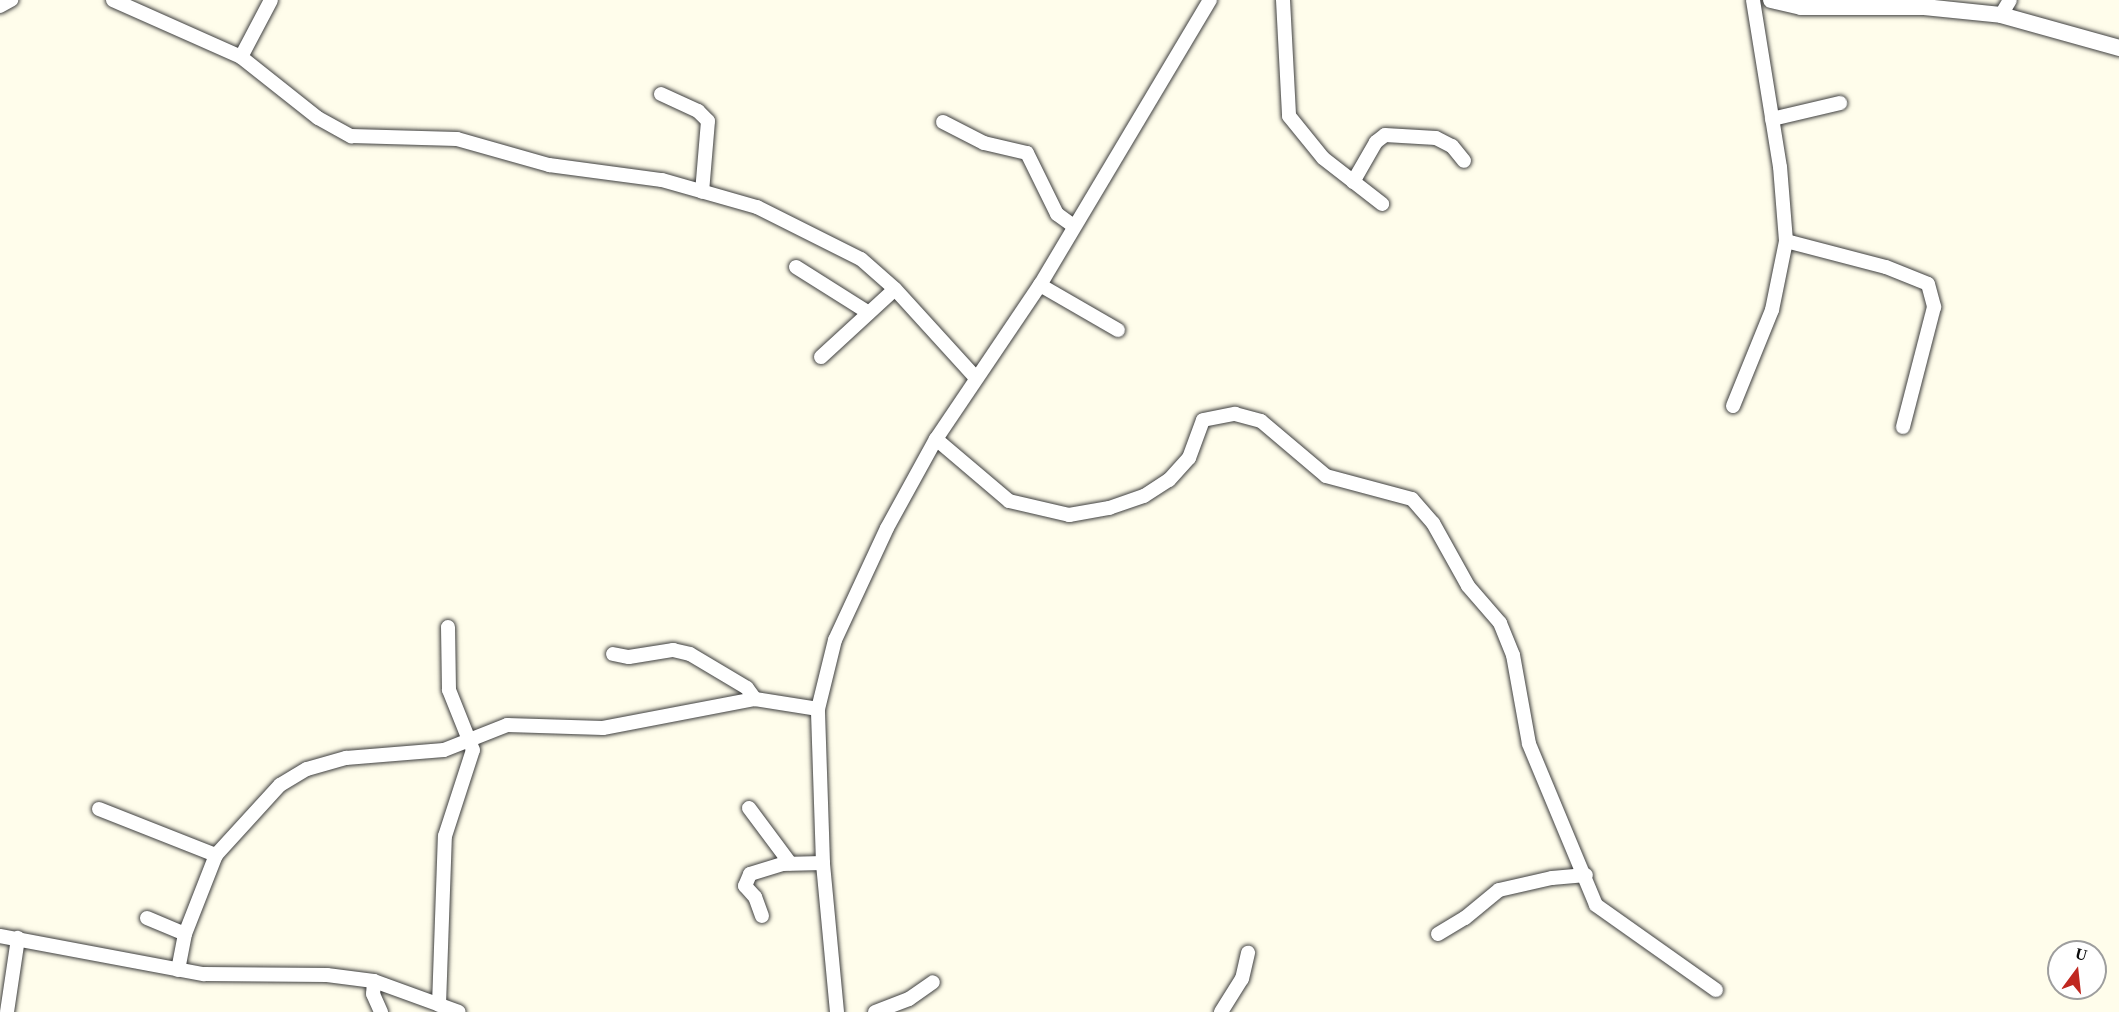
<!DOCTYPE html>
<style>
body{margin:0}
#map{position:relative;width:2119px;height:1012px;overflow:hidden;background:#fffdeb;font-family:"Times New Roman",serif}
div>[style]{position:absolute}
.roads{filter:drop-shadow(0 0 2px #3f3f3f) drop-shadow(0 0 2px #3f3f3f)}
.minor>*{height:14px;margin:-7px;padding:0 7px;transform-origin:7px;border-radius:7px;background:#fff}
.tertiary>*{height:16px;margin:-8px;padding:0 8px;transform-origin:8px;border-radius:8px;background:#fff}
span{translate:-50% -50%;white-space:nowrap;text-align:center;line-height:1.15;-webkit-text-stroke:6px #fff;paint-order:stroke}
.north{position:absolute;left:2047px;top:940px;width:60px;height:60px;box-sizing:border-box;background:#fff;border:2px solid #9e9e9e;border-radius:50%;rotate:15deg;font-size:16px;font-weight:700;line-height:24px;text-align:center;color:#0c0c0c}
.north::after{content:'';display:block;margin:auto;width:21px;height:27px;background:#c02820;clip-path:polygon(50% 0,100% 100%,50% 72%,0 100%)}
</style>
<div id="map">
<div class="roads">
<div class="minor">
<div style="left:113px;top:0;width:140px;rotate:24deg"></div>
<div style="left:241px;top:57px;width:98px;rotate:38.4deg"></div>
<div style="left:318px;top:118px;width:38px;rotate:29deg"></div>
<div style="left:351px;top:136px;width:106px;rotate:1.6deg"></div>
<div style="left:457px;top:139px;width:96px;rotate:15.8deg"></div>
<div style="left:549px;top:165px;width:114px;rotate:7.6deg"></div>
<div style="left:662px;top:180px;width:99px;rotate:15.9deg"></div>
<div style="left:757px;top:207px;width:116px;rotate:26.6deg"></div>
<div style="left:861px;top:259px;width:45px;rotate:41.4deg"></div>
<div style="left:895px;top:289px;width:120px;rotate:47.7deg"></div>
<div style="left:1283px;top:0;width:116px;rotate:87deg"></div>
<div style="left:1289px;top:116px;width:54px;rotate:51deg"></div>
<div style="left:1323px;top:158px;width:75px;rotate:37.9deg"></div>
<div style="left:0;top:6px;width:13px;rotate:-29deg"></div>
<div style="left:2001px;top:15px;width:17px;rotate:-59deg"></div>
<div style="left:241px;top:57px;width:64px;rotate:-62.2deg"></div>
<div style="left:661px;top:94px;width:41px;rotate:24.7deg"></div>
<div style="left:698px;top:111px;width:14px;rotate:45deg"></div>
<div style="left:708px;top:121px;width:71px;rotate:94.8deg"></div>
<div style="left:1772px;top:119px;width:70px;rotate:-13.2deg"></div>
<div style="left:943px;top:122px;width:46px;rotate:27.1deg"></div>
<div style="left:984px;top:143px;width:44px;rotate:13.1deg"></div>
<div style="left:1027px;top:153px;width:68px;rotate:63.8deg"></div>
<div style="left:1057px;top:214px;width:19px;rotate:36deg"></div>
<div style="left:1353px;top:182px;width:46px;rotate:-60.1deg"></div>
<div style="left:1376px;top:142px;width:11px;rotate:-38deg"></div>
<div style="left:1385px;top:135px;width:51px;rotate:3.4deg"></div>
<div style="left:1436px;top:138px;width:18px;rotate:27deg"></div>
<div style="left:1452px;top:146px;width:19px;rotate:51deg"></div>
<div style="left:1786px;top:241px;width:103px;rotate:14.6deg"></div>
<div style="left:1886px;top:267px;width:45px;rotate:22deg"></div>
<div style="left:1928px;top:284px;width:24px;rotate:75deg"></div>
<div style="left:1934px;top:307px;width:124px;rotate:104.5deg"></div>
<div style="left:796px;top:267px;width:86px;rotate:32.2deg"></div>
<div style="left:1040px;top:285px;width:90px;rotate:30deg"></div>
<div style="left:821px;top:357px;width:100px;rotate:-42.6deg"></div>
<div style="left:1733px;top:406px;width:104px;rotate:-67.9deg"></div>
<div style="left:1772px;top:310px;width:70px;rotate:-78.5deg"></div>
<div style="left:1786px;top:241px;width:74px;rotate:-94.6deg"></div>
<div style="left:1780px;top:167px;width:169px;rotate:-99.2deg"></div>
<div style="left:936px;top:439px;width:96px;rotate:40.3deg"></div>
<div style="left:1009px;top:501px;width:62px;rotate:13.1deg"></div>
<div style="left:1069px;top:515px;width:41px;rotate:-9.9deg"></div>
<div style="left:1109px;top:508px;width:37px;rotate:-19deg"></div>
<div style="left:1144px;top:496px;width:30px;rotate:-33deg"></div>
<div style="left:1169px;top:480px;width:30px;rotate:-48deg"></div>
<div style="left:1189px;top:458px;width:40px;rotate:-69.8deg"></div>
<div style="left:1203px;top:420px;width:33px;rotate:-11deg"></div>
<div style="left:1235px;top:414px;width:27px;rotate:15deg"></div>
<div style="left:1261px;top:421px;width:85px;rotate:40.2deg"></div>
<div style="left:1326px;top:476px;width:89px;rotate:15deg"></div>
<div style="left:1412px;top:499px;width:32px;rotate:49deg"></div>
<div style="left:1433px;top:523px;width:72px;rotate:60.9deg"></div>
<div style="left:1468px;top:586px;width:49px;rotate:49.1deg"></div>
<div style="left:1500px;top:623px;width:35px;rotate:68deg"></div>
<div style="left:1513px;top:655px;width:90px;rotate:79.8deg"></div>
<div style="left:1529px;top:744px;width:174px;rotate:67.4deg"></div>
<div style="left:1596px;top:905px;width:147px;rotate:35.3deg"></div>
<div style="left:613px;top:654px;width:16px;rotate:11deg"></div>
<div style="left:629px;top:657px;width:45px;rotate:-9deg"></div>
<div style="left:673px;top:650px;width:17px;rotate:13deg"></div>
<div style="left:690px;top:654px;width:66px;rotate:30.8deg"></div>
<div style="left:747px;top:688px;width:14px;rotate:54deg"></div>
<div style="left:749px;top:808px;width:69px;rotate:53.3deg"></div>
<div style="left:99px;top:809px;width:126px;rotate:21.5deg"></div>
<div style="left:762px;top:916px;width:20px;rotate:-110deg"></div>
<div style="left:755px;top:897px;width:15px;rotate:-132deg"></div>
<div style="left:745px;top:886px;width:13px;rotate:-67deg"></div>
<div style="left:750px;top:874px;width:34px;rotate:-17deg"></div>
<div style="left:782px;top:864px;width:41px;rotate:-1.4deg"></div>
<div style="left:147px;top:918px;width:41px;rotate:22.8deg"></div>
<div style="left:1438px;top:934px;width:31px;rotate:-31deg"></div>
<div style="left:1465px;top:918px;width:44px;rotate:-39.5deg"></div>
<div style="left:1499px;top:890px;width:54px;rotate:-12.8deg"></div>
<div style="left:1552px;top:878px;width:34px;rotate:-5deg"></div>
<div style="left:0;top:936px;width:208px;rotate:10.6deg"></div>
<div style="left:204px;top:974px;width:123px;rotate:0.5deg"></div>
<div style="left:327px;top:975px;width:47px;rotate:7.3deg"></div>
<div style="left:374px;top:981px;width:90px;rotate:20deg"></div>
<div style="left:178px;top:970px;width:37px;rotate:-79deg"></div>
<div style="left:185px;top:934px;width:85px;rotate:-68.6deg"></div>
<div style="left:216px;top:855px;width:95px;rotate:-47.6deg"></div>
<div style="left:280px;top:785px;width:31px;rotate:-31deg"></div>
<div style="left:307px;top:769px;width:41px;rotate:-15.8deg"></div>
<div style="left:346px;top:758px;width:98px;rotate:-4.7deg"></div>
<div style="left:444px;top:750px;width:68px;rotate:-21.6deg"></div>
<div style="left:507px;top:725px;width:96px;rotate:1.8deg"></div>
<div style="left:603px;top:728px;width:155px;rotate:-10.8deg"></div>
<div style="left:755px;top:699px;width:64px;rotate:9deg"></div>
<div style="left:374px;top:981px;width:13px;rotate:94deg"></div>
<div style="left:373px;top:994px;width:20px;rotate:66deg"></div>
<div style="left:439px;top:1005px;width:169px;rotate:-88deg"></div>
<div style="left:445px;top:836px;width:90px;rotate:-72deg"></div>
<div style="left:473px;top:750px;width:65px;rotate:-111.8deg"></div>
<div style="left:449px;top:690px;width:63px;rotate:-90.9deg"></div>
<div style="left:7px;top:1012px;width:75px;rotate:-81.5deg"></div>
<div style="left:837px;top:1012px;width:150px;rotate:-95.4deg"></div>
<div style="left:823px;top:863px;width:154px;rotate:-91.9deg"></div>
<div style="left:818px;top:709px;width:71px;rotate:-76.2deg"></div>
<div style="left:835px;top:640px;width:123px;rotate:-65.1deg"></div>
<div style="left:887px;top:528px;width:102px;rotate:-61.2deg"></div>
<div style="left:936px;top:439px;width:186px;rotate:-56deg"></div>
<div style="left:1040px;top:285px;width:332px;rotate:-59.2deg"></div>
<div style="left:875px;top:1012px;width:36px;rotate:-21deg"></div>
<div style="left:909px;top:999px;width:29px;rotate:-35deg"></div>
<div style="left:1221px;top:1012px;width:39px;rotate:-58deg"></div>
<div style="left:1242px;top:979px;width:27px;rotate:-77deg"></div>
</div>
<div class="tertiary">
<div style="left:1771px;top:0;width:31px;rotate:13deg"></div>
<div style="left:1801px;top:7px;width:123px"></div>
<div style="left:1924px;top:7px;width:77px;rotate:5.9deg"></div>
<div style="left:2001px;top:15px;width:123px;rotate:15.6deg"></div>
</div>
</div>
<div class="north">U</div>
</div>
